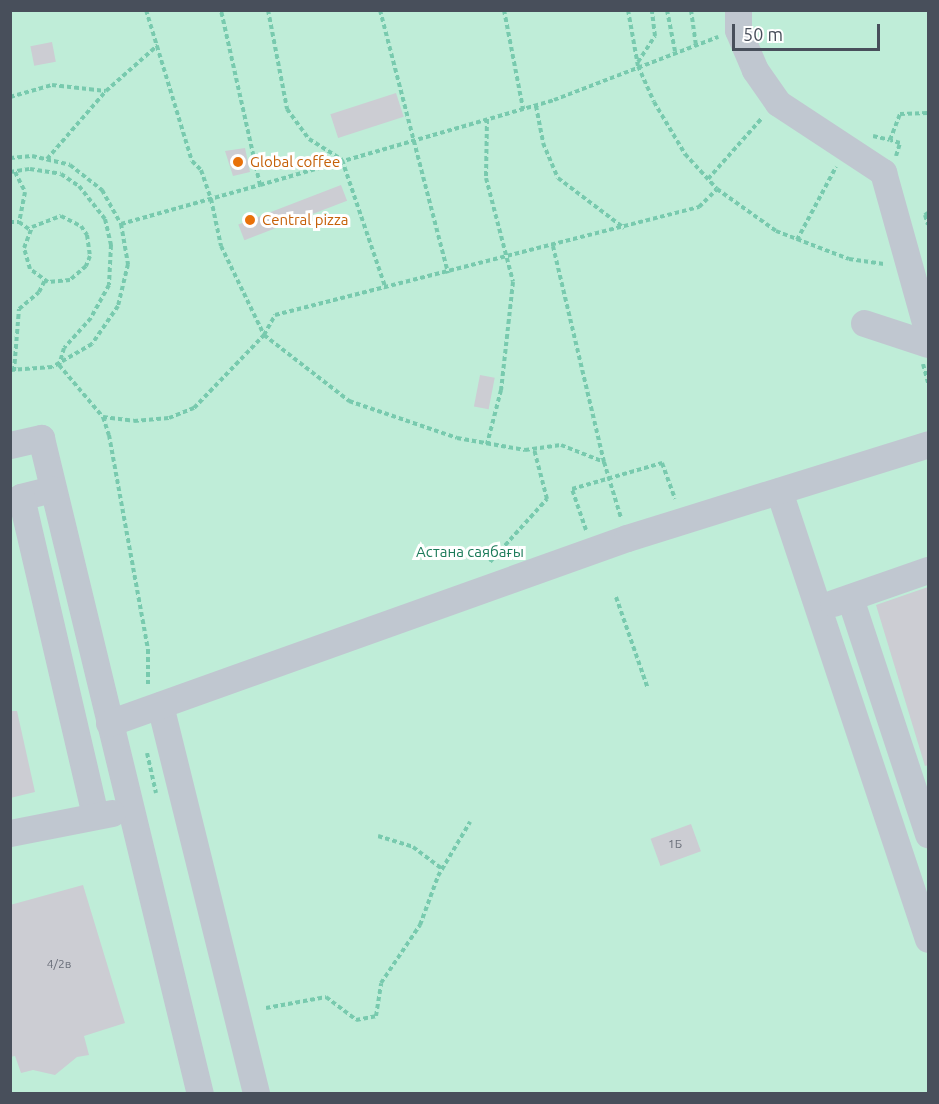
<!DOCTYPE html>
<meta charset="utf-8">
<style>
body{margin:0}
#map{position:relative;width:939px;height:1104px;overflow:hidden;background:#f1efef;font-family:Ubuntu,sans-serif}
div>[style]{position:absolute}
.green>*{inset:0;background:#bfedd8;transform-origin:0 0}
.building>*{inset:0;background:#cccdd3;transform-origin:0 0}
.path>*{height:4px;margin-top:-2px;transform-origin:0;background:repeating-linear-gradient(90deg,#78caae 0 4.5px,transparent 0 7.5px)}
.minor>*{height:27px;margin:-13.5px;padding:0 13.5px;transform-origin:13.5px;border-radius:13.5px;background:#c0c7d0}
.dots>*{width:16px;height:16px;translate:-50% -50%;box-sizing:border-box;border:3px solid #fff;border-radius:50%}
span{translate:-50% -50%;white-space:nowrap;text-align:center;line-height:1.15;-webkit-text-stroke:6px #fff;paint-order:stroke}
.number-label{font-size:12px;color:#696e79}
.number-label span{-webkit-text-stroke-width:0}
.food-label{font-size:15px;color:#c56008}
.left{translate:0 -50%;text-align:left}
.park-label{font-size:15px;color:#1b7a59}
.frame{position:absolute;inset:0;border:12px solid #484f5b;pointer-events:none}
.scale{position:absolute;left:732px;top:24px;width:148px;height:27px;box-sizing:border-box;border:3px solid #484f5b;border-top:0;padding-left:8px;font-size:18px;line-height:21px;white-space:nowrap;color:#484f5b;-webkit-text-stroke:4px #fff;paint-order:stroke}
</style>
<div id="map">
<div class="green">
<div style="left:10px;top:11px;width:918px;height:1082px"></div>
</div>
<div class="building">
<div style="left:52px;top:42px;width:20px;height:22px;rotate:79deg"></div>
<div style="left:396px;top:93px;width:25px;height:69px;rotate:72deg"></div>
<div style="clip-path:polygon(245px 148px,250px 172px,233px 176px,225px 151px)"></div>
<div style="left:341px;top:185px;width:17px;height:110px;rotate:69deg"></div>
<div style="left:480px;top:375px;width:15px;height:32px;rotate:11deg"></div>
<div style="clip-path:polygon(928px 587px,928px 765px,925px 766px,876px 605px)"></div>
<div style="clip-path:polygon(10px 711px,17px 711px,35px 792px,10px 798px)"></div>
<div style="left:691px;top:824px;width:29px;height:43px;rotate:70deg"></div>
<div style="clip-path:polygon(83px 885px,125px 1023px,84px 1036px,89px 1055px,77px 1057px,55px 1075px,33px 1070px,21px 1073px,15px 1056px,10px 1057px,10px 905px)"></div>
</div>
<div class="path">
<div style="left:146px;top:10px;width:158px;rotate:73.1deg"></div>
<div style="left:192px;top:161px;width:13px;rotate:45deg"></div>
<div style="left:201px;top:170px;width:31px;rotate:71deg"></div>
<div style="left:211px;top:199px;width:48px;rotate:78deg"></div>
<div style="left:221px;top:246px;width:99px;rotate:64.2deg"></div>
<div style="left:264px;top:335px;width:108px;rotate:37.8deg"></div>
<div style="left:349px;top:401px;width:114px;rotate:18.9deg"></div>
<div style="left:457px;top:438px;width:69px;rotate:10deg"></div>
<div style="left:525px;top:450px;width:36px;rotate:-8deg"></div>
<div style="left:561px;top:445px;width:46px;rotate:21.6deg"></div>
<div style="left:604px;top:462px;width:222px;rotate:-103.3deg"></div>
<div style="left:268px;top:10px;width:101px;rotate:79.1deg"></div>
<div style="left:287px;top:109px;width:37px;rotate:54deg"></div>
<div style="left:309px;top:139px;width:39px;rotate:32deg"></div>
<div style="left:342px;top:160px;width:136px;rotate:71.2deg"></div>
<div style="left:380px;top:10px;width:272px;rotate:75.5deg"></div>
<div style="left:504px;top:10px;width:101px;rotate:79.1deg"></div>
<div style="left:628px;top:10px;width:57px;rotate:79.9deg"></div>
<div style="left:638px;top:66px;width:39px;rotate:66deg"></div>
<div style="left:654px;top:102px;width:61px;rotate:59.2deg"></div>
<div style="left:685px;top:154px;width:47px;rotate:47.6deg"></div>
<div style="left:717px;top:189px;width:72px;rotate:35.4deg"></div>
<div style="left:776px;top:231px;width:78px;rotate:21deg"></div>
<div style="left:849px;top:259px;width:37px;rotate:8deg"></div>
<div style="left:667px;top:10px;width:42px;rotate:79deg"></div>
<div style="left:691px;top:10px;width:34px;rotate:82deg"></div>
<div style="left:638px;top:62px;width:31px;rotate:-57deg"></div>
<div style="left:655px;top:36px;width:26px;rotate:-97deg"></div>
<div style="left:10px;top:97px;width:44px;rotate:-15.9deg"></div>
<div style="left:52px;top:85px;width:54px;rotate:6.3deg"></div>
<div style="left:106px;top:91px;width:69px;rotate:-41.5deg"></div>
<div style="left:536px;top:106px;width:38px;rotate:79deg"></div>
<div style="left:543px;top:143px;width:38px;rotate:67deg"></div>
<div style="left:558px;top:178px;width:83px;rotate:37.1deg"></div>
<div style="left:487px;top:119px;width:59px;rotate:91deg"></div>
<div style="left:486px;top:178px;width:107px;rotate:75.4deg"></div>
<div style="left:513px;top:282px;width:109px;rotate:96.3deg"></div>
<div style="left:501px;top:390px;width:56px;rotate:104.5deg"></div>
<div style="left:873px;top:136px;width:17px;rotate:13deg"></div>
<div style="left:896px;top:156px;width:14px;rotate:-73deg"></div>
<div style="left:900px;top:143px;width:10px;rotate:-163deg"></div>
<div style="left:890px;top:140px;width:28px;rotate:-69deg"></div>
<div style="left:900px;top:114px;width:28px;rotate:-2deg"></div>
<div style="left:10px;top:158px;width:22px;rotate:-5deg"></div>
<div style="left:32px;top:156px;width:39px;rotate:13deg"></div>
<div style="left:70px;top:165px;width:41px;rotate:38deg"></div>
<div style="left:102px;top:190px;width:39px;rotate:61deg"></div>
<div style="left:121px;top:224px;width:41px;rotate:80.1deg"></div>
<div style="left:128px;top:264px;width:43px;rotate:103.4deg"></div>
<div style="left:118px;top:306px;width:46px;rotate:124.4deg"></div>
<div style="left:92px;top:344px;width:46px;rotate:150.1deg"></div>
<div style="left:52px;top:367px;width:42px;rotate:175.9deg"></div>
<div style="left:47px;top:159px;width:90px;rotate:-49.1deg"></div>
<div style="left:10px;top:172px;width:20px;rotate:-9deg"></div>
<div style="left:30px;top:169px;width:31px;rotate:9deg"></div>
<div style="left:61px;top:174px;width:22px;rotate:34deg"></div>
<div style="left:79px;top:186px;width:42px;rotate:51.8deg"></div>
<div style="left:105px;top:219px;width:27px;rotate:77deg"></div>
<div style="left:111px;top:245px;width:40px;rotate:92.9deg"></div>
<div style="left:109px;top:285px;width:38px;rotate:119deg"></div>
<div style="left:91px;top:318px;width:40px;rotate:132deg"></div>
<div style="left:64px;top:348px;width:18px;rotate:106deg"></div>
<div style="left:59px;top:365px;width:68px;rotate:49.8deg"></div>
<div style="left:103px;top:417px;width:19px;rotate:72deg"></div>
<div style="left:109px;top:435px;width:219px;rotate:79.7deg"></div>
<div style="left:148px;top:650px;width:36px;rotate:90deg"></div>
<div style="left:15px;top:172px;width:22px;rotate:63deg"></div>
<div style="left:25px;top:192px;width:31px;rotate:101deg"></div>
<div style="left:19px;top:222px;width:14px;rotate:36deg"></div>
<div style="left:708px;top:179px;width:81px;rotate:-48.5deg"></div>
<div style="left:260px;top:185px;width:306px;rotate:-16.1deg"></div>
<div style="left:554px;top:100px;width:176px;rotate:-21deg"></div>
<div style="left:928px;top:213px;width:4px;rotate:146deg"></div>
<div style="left:925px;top:215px;width:10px;rotate:73deg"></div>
<div style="left:61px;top:216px;width:22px;rotate:27deg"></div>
<div style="left:81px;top:226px;width:11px;rotate:56deg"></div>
<div style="left:87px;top:235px;width:21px;rotate:82deg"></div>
<div style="left:90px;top:256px;width:11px;rotate:112deg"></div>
<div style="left:86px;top:266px;width:21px;rotate:139deg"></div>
<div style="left:70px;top:280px;width:22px;rotate:175deg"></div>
<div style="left:48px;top:282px;width:22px;rotate:-144deg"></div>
<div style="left:30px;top:269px;width:22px;rotate:-106deg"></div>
<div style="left:24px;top:248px;width:22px;rotate:-69deg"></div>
<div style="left:32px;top:227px;width:31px;rotate:-21deg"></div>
<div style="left:10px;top:222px;width:9px"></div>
<div style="left:121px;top:224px;width:144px;rotate:-15.7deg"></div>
<div style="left:260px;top:185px;width:179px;rotate:-102.6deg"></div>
<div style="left:797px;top:240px;width:83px;rotate:-61.9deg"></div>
<div style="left:923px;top:364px;width:20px;rotate:75deg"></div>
<div style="left:14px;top:371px;width:62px;rotate:-85.4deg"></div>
<div style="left:19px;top:309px;width:26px;rotate:-40deg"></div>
<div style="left:39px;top:292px;width:13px;rotate:-63deg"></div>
<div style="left:103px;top:417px;width:31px;rotate:7deg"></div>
<div style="left:134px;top:421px;width:35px;rotate:-5deg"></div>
<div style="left:169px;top:418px;width:27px;rotate:-22deg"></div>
<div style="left:194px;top:408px;width:101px;rotate:-46.2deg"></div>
<div style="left:264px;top:335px;width:23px;rotate:-61deg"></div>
<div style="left:275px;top:315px;width:438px;rotate:-14.3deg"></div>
<div style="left:699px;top:207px;width:25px;rotate:-45deg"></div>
<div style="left:604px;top:462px;width:59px;rotate:73.1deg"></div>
<div style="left:586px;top:530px;width:43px;rotate:-108.9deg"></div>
<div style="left:572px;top:489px;width:94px;rotate:-16.1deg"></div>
<div style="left:662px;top:463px;width:38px;rotate:70deg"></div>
<div style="left:490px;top:562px;width:85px;rotate:-47.9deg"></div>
<div style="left:547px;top:499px;width:52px;rotate:-104.6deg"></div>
<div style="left:616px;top:597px;width:97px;rotate:70.8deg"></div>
<div style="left:147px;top:753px;width:41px;rotate:77.3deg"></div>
<div style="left:378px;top:836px;width:37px;rotate:17deg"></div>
<div style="left:413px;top:847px;width:36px;rotate:37deg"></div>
<div style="left:266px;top:1008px;width:61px;rotate:-10.4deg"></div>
<div style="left:326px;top:997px;width:38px;rotate:37deg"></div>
<div style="left:356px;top:1020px;width:20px;rotate:-11deg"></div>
<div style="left:376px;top:1016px;width:33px;rotate:-81deg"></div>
<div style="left:381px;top:983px;width:70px;rotate:-56.1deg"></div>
<div style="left:420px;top:925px;width:52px;rotate:-69.8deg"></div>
<div style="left:438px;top:876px;width:63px;rotate:-59.3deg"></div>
</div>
<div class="minor">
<div style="left:738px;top:10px;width:20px;rotate:90deg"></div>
<div style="left:738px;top:30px;width:43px;rotate:67deg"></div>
<div style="left:755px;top:70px;width:40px;rotate:55.1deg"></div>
<div style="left:778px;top:103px;width:126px;rotate:33.3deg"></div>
<div style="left:883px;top:172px;width:167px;rotate:74.4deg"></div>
<div style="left:864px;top:323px;width:67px;rotate:18.2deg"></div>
<div style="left:10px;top:445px;width:32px;rotate:-13deg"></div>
<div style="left:41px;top:438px;width:675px;rotate:76.38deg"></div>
<div style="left:52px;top:489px;width:32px;rotate:166deg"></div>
<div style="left:21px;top:497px;width:327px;rotate:76.9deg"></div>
<div style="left:779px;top:491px;width:472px;rotate:71.6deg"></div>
<div style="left:850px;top:598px;width:249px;rotate:71.7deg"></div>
<div style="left:833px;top:603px;width:101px;rotate:-19.2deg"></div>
<div style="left:160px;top:705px;width:401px;rotate:76.1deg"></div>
<div style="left:109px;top:723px;width:550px;rotate:-19.65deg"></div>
<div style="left:627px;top:538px;width:315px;rotate:-17.3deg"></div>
<div style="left:10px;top:833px;width:104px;rotate:-11.1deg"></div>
</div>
<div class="dots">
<div style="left:238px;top:162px;background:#e8710a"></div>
<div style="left:250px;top:220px;background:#e8710a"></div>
</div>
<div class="number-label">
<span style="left:675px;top:844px">1Б</span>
<span style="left:59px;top:964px">4/2в</span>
</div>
<div class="food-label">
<span class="left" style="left:250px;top:162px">Global coffee</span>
<span class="left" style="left:262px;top:220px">Central pizza</span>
</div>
<div class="park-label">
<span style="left:470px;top:552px">Астана саябағы</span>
</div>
<div class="frame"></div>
<div class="scale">50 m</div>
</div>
